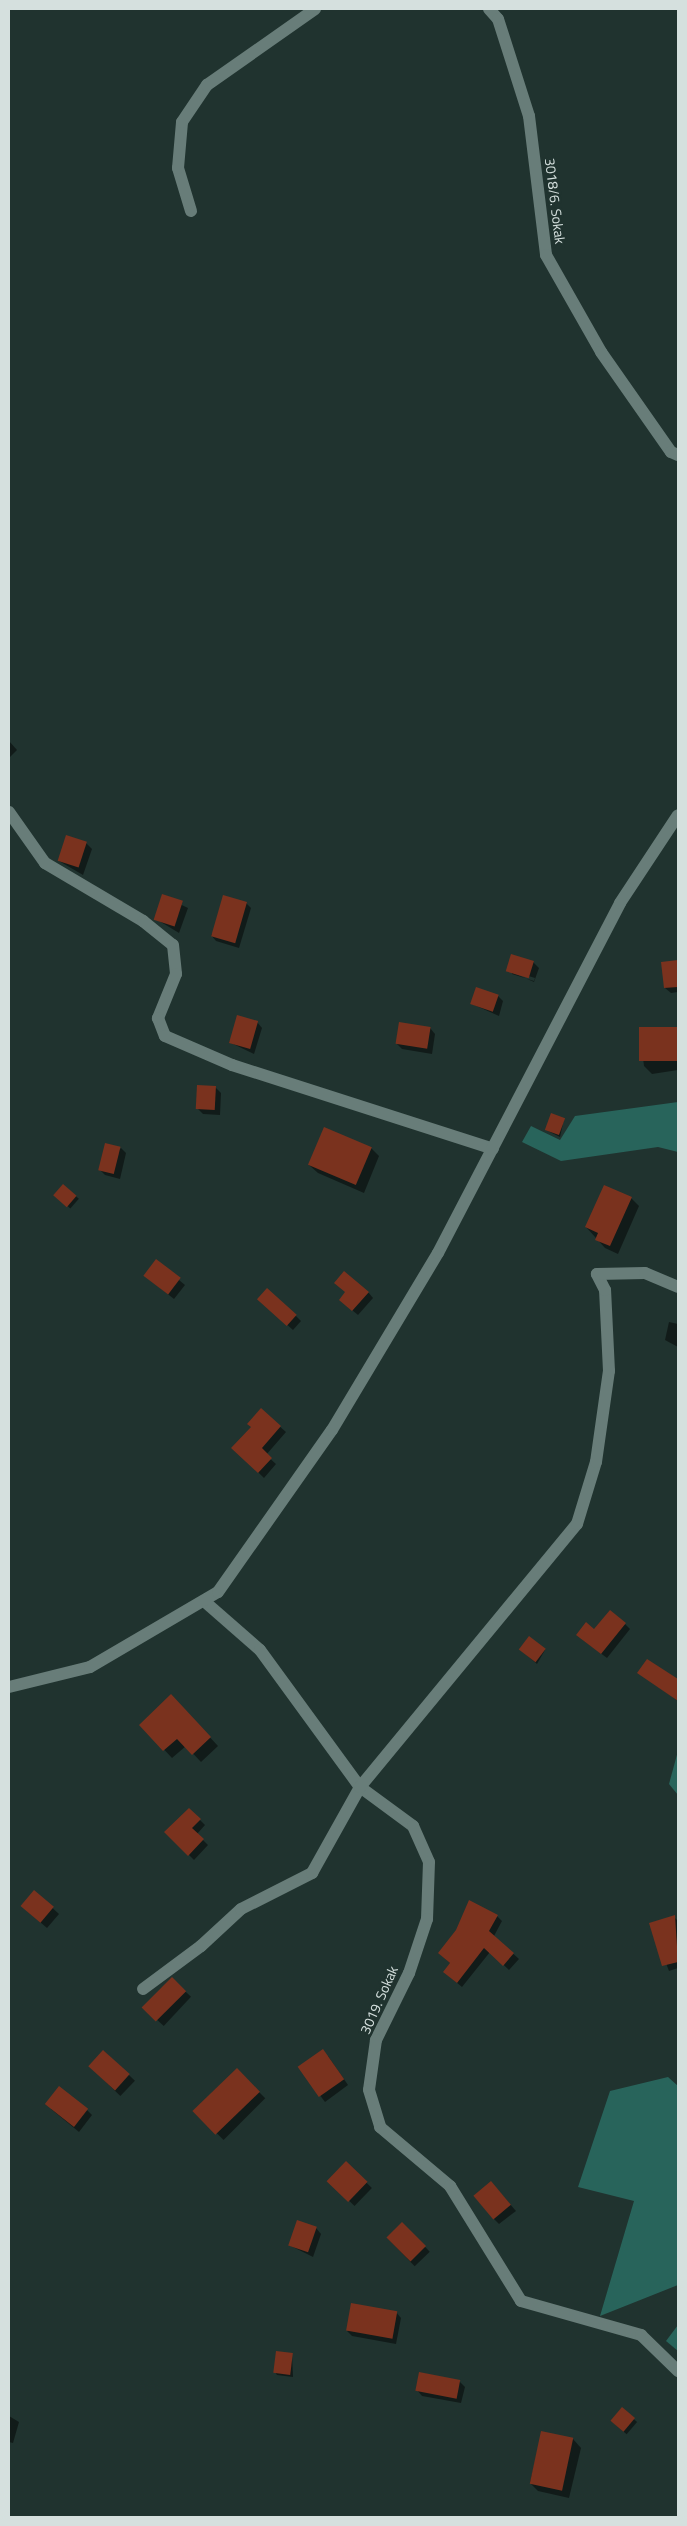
<!DOCTYPE html>
<style>
body{margin:0}
#map{position:relative;width:687px;height:2526px;overflow:hidden;background:#20332f;font-family:"Titillium Web",sans-serif}
div>[style]{position:absolute}
.forest>*{inset:0;background:#28645b}
.shadow>*{inset:0;background:#0007;transform-origin:0 0}
.building>*{inset:0;background:#7a321e;transform-origin:0 0}
.minor>*{height:12px;margin:-6px;padding:0 6px;transform-origin:6px;border-radius:6px;background:#687d79}
span{translate:-50% -50%;white-space:nowrap;text-align:center;line-height:1.15;-webkit-text-stroke:4.5px #20332f;paint-order:stroke}
.street-label{font-size:14px;color:#d5e0de}
.frame{position:absolute;inset:0;border:10px solid #d5e0de;pointer-events:none}
</style>
<div id="map">
<div class="forest">
<div style="clip-path:polygon(678px 1102px,678px 1152px,658px 1147px,561px 1161px,522px 1142px,531px 1126px,560px 1140px,575px 1116px)"></div>
<div style="clip-path:polygon(678px 1751px,678px 1795px,669px 1784px)"></div>
<div style="clip-path:polygon(668px 2077px,678px 2086px,678px 2285px,600px 2316px,634px 2201px,578px 2187px,610px 2091px)"></div>
<div style="clip-path:polygon(678px 2325px,678px 2351px,666px 2341px)"></div>
</div>
<div class="shadow">
<div style="clip-path:polygon(9px 741px,17px 750px,9px 758px)"></div>
<div style="clip-path:polygon(86px 843px,92px 849px,83px 875px,59px 861px)"></div>
<div style="clip-path:polygon(163px 896px,188px 908px,179px 933px,156px 919px)"></div>
<div style="clip-path:polygon(246px 903px,251px 908px,239px 948px,216px 941px,211px 935px)"></div>
<div style="clip-path:polygon(678px 961px,678px 992px,671px 993px,665px 988px,662px 963px)"></div>
<div style="clip-path:polygon(evenodd,533px 962px,539px 968px,534px 982px,507px 970px,533px 962px,512px 971px,535px 978px,534px 981px,512px 974px,512px 971px)"></div>
<div style="clip-path:polygon(498px 996px,503px 1001px,499px 1016px,472px 1004px)"></div>
<div style="clip-path:polygon(257px 1022px,262px 1028px,254px 1054px,229px 1042px)"></div>
<div style="clip-path:polygon(430px 1028px,435px 1034px,432px 1054px,402px 1049px,396px 1043px)"></div>
<div style="clip-path:polygon(678px 1028px,678px 1070px,652px 1074px,644px 1066px,640px 1033px)"></div>
<div style="clip-path:polygon(215px 1087px,221px 1093px,220px 1115px,203px 1114px,198px 1109px)"></div>
<div style="clip-path:polygon(564px 1119px,560px 1137px,546px 1130px)"></div>
<div style="clip-path:polygon(121px 1148px,126px 1153px,120px 1179px,105px 1175px,100px 1170px)"></div>
<div style="clip-path:polygon(371px 1148px,379px 1156px,364px 1193px,318px 1173px,309px 1165px)"></div>
<div style="left:63px;top:1185px;width:21px;height:13px;rotate:41deg"></div>
<div style="clip-path:polygon(631px 1198px,639px 1206px,618px 1254px,605px 1248px,586px 1227px)"></div>
<div style="clip-path:polygon(156px 1261px,185px 1285px,174px 1299px,150px 1280px)"></div>
<div style="clip-path:polygon(346px 1292px,368px 1292px,373px 1298px,358px 1315px,346px 1305px)"></div>
<div style="clip-path:polygon(264px 1304px,296px 1316px,301px 1321px,293px 1330px)"></div>
<div style="clip-path:polygon(669px 1322px,678px 1324px,678px 1347px,665px 1340px)"></div>
<div style="clip-path:polygon(261px 1410px,286px 1432px,266px 1455px,276px 1464px,264px 1478px,233px 1448px,252px 1427px)"></div>
<div style="clip-path:polygon(625px 1624px,630px 1629px,607px 1658px,583px 1640px)"></div>
<div style="clip-path:polygon(545px 1650px,537px 1664px,522px 1651px)"></div>
<div style="clip-path:polygon(647px 1660px,678px 1681px,678px 1701px,639px 1673px)"></div>
<div style="clip-path:polygon(179px 1704px,218px 1746px,201px 1762px,186px 1746px,172px 1758px,141px 1725px)"></div>
<div style="clip-path:polygon(189px 1809px,205px 1825px,197px 1834px,208px 1845px,194px 1860px,166px 1832px)"></div>
<div style="clip-path:polygon(34px 1891px,59px 1914px,47px 1928px,27px 1911px)"></div>
<div style="clip-path:polygon(497px 1916px,502px 1921px,494px 1936px,519px 1959px,509px 1970px,490px 1952px,462px 1987px,450px 1977px,451px 1964px,439px 1953px)"></div>
<div style="clip-path:polygon(674px 1917px,678px 1921px,678px 1968px,669px 1971px,651px 1924px)"></div>
<div style="left:172px;top:1979px;width:26px;height:40px;rotate:43deg"></div>
<div style="left:104px;top:2051px;width:43px;height:21px;rotate:44deg"></div>
<div style="clip-path:polygon(328px 2056px,348px 2085px,325px 2102px,299px 2067px)"></div>
<div style="left:237px;top:2070px;width:40px;height:59px;rotate:45deg"></div>
<div style="clip-path:polygon(51px 2109px,87px 2110px,92px 2115px,79px 2132px)"></div>
<div style="left:346px;top:2163px;width:36px;height:25px;rotate:44deg"></div>
<div style="clip-path:polygon(496px 2188px,516px 2211px,499px 2224px,494px 2219px)"></div>
<div style="left:402px;top:2223px;width:40px;height:21px;rotate:46deg"></div>
<div style="clip-path:polygon(316px 2228px,321px 2234px,313px 2257px,289px 2245px)"></div>
<div style="clip-path:polygon(396px 2312px,401px 2318px,396px 2344px,352px 2336px,347px 2331px)"></div>
<div style="clip-path:polygon(292px 2354px,293px 2377px,277px 2375px,275px 2372px)"></div>
<div style="clip-path:polygon(459px 2381px,465px 2387px,461px 2403px,422px 2396px,417px 2390px)"></div>
<div style="left:622px;top:2409px;width:20px;height:16px;rotate:41deg"></div>
<div style="clip-path:polygon(9px 2416px,19px 2422px,13px 2443px,9px 2442px)"></div>
<div style="clip-path:polygon(542px 2432px,573px 2439px,581px 2448px,569px 2498px,538px 2491px,530px 2483px)"></div>
</div>
<div class="building">
<div style="left:66px;top:835px;width:22px;height:27px;rotate:18deg"></div>
<div style="left:162px;top:894px;width:22px;height:27px;rotate:18deg"></div>
<div style="left:223px;top:895px;width:25px;height:43px;rotate:16deg"></div>
<div style="left:511px;top:954px;width:24px;height:18px;rotate:17deg"></div>
<div style="clip-path:polygon(678px 960px,678px 987px,664px 988px,661px 962px)"></div>
<div style="left:476px;top:987px;width:24px;height:18px;rotate:19deg"></div>
<div style="left:237px;top:1015px;width:22px;height:29px;rotate:16deg"></div>
<div style="left:399px;top:1022px;width:32px;height:22px;rotate:9deg"></div>
<div style="left:678px;top:1027px;width:34px;height:39px;rotate:90deg"></div>
<div style="left:197px;top:1085px;width:19px;height:24px;rotate:3deg"></div>
<div style="left:551px;top:1113px;width:15px;height:18px;rotate:20deg"></div>
<div style="left:324px;top:1127px;width:52px;height:41px;rotate:23deg"></div>
<div style="left:105px;top:1143px;width:16px;height:28px;rotate:14deg"></div>
<div style="left:63px;top:1184px;width:18px;height:15px;rotate:41deg"></div>
<div style="clip-path:polygon(604px 1185px,632px 1197px,610px 1246px,595px 1240px,598px 1233px,585px 1227px)"></div>
<div style="left:156px;top:1259px;width:31px;height:21px;rotate:37deg"></div>
<div style="clip-path:polygon(344px 1271px,369px 1292px,352px 1311px,339px 1300px,345px 1292px,334px 1283px)"></div>
<div style="left:267px;top:1288px;width:40px;height:15px;rotate:42deg"></div>
<div style="clip-path:polygon(261px 1408px,281px 1426px,262px 1448px,272px 1458px,258px 1473px,231px 1448px,251px 1427px,247px 1424px)"></div>
<div style="clip-path:polygon(610px 1610px,626px 1623px,601px 1654px,576px 1635px,586px 1622px,594px 1629px)"></div>
<div style="left:529px;top:1636px;width:21px;height:17px;rotate:37deg"></div>
<div style="clip-path:polygon(647px 1659px,678px 1679px,678px 1701px,637px 1673px)"></div>
<div style="clip-path:polygon(171px 1694px,211px 1737px,192px 1755px,177px 1739px,163px 1751px,139px 1725px)"></div>
<div style="clip-path:polygon(189px 1808px,201px 1819px,192px 1828px,204px 1839px,188px 1856px,164px 1832px)"></div>
<div style="left:34px;top:1890px;width:26px;height:21px;rotate:40deg"></div>
<div style="clip-path:polygon(469px 1900px,498px 1915px,489px 1931px,514px 1953px,503px 1966px,484px 1948px,457px 1983px,443px 1972px,450px 1963px,438px 1953px,456px 1930px)"></div>
<div style="clip-path:polygon(675px 1915px,678px 1962px,662px 1966px,649px 1923px)"></div>
<div style="left:172px;top:1977px;width:20px;height:43px;rotate:45deg"></div>
<div style="left:323px;top:2049px;width:37px;height:31px;rotate:55deg"></div>
<div style="left:103px;top:2050px;width:36px;height:22px;rotate:42deg"></div>
<div style="left:237px;top:2068px;width:33px;height:62px;rotate:46deg"></div>
<div style="left:59px;top:2086px;width:37px;height:23px;rotate:38deg"></div>
<div style="left:346px;top:2161px;width:30px;height:28px;rotate:44deg"></div>
<div style="left:491px;top:2181px;width:31px;height:23px;rotate:50deg"></div>
<div style="left:297px;top:2220px;width:21px;height:27px;rotate:19deg"></div>
<div style="left:402px;top:2222px;width:34px;height:22px;rotate:45deg"></div>
<div style="left:351px;top:2303px;width:47px;height:28px;rotate:10deg"></div>
<div style="left:276px;top:2351px;width:17px;height:22px;rotate:7deg"></div>
<div style="left:419px;top:2372px;width:42px;height:19px;rotate:11deg"></div>
<div style="left:622px;top:2407px;width:17px;height:18px;rotate:40deg"></div>
<div style="left:541px;top:2431px;width:33px;height:54px;rotate:12deg"></div>
</div>
<div class="minor">
<div style="left:489px;top:9px;width:13px;rotate:48deg"></div>
<div style="left:498px;top:19px;width:102px;rotate:72.3deg"></div>
<div style="left:529px;top:116px;width:140px;rotate:83deg"></div>
<div style="left:546px;top:255px;width:112px;rotate:60.4deg"></div>
<div style="left:601px;top:352px;width:122px;rotate:55deg"></div>
<div style="left:671px;top:452px;width:8px;rotate:23deg"></div>
<div style="left:191px;top:211px;width:45px;rotate:-106.8deg"></div>
<div style="left:178px;top:168px;width:46px;rotate:-85deg"></div>
<div style="left:182px;top:122px;width:45px;rotate:-56deg"></div>
<div style="left:207px;top:85px;width:132px;rotate:-35.1deg"></div>
<div style="left:9px;top:812px;width:62px;rotate:54.8deg"></div>
<div style="left:45px;top:863px;width:114px;rotate:30.6deg"></div>
<div style="left:143px;top:921px;width:38px;rotate:39deg"></div>
<div style="left:173px;top:945px;width:29px;rotate:84deg"></div>
<div style="left:176px;top:974px;width:48px;rotate:112.2deg"></div>
<div style="left:158px;top:1018px;width:19px;rotate:69deg"></div>
<div style="left:165px;top:1036px;width:73px;rotate:23.4deg"></div>
<div style="left:232px;top:1065px;width:274px;rotate:17.8deg"></div>
<div style="left:204px;top:1601px;width:74px;rotate:41.2deg"></div>
<div style="left:260px;top:1650px;width:170px;rotate:53.9deg"></div>
<div style="left:360px;top:1787px;width:66px;rotate:36.3deg"></div>
<div style="left:413px;top:1826px;width:39px;rotate:66deg"></div>
<div style="left:429px;top:1862px;width:57px;rotate:92deg"></div>
<div style="left:427px;top:1919px;width:57px;rotate:108.4deg"></div>
<div style="left:409px;top:1973px;width:75px;rotate:116.2deg"></div>
<div style="left:376px;top:2040px;width:50px;rotate:98deg"></div>
<div style="left:369px;top:2090px;width:39px;rotate:73deg"></div>
<div style="left:380px;top:2127px;width:92px;rotate:40.1deg"></div>
<div style="left:450px;top:2186px;width:135px;rotate:58.3deg"></div>
<div style="left:521px;top:2301px;width:125px;rotate:15.8deg"></div>
<div style="left:641px;top:2335px;width:52px;rotate:44.2deg"></div>
<div style="left:9px;top:1687px;width:83px;rotate:-13.9deg"></div>
<div style="left:90px;top:1667px;width:148px;rotate:-30.4deg"></div>
<div style="left:218px;top:1592px;width:198px;rotate:-54.9deg"></div>
<div style="left:332px;top:1430px;width:206px;rotate:-59.1deg"></div>
<div style="left:438px;top:1253px;width:394px;rotate:-62.5deg"></div>
<div style="left:620px;top:903px;width:105px;rotate:-56.6deg"></div>
<div style="left:143px;top:1989px;width:72px;rotate:-36.6deg"></div>
<div style="left:201px;top:1946px;width:54px;rotate:-42.8deg"></div>
<div style="left:241px;top:1909px;width:80px;rotate:-26.9deg"></div>
<div style="left:312px;top:1873px;width:98px;rotate:-60.8deg"></div>
<div style="left:360px;top:1787px;width:341px;rotate:-50.5deg"></div>
<div style="left:577px;top:1524px;width:65px;rotate:-73deg"></div>
<div style="left:596px;top:1462px;width:92px;rotate:-81.9deg"></div>
<div style="left:609px;top:1371px;width:81px;rotate:-92.8deg"></div>
<div style="left:605px;top:1290px;width:18px;rotate:-117deg"></div>
<div style="left:597px;top:1274px;width:48px;rotate:-1.2deg"></div>
<div style="left:645px;top:1273px;width:36px;rotate:23deg"></div>
</div>
<div class="street-label">
<span style="left:555px;top:201px;rotate:83deg">3018/6. Sokak</span>
<span style="left:379px;top:2000px;rotate:-66deg">3019. Sokak</span>
</div>
<div class="frame"></div>
</div>
